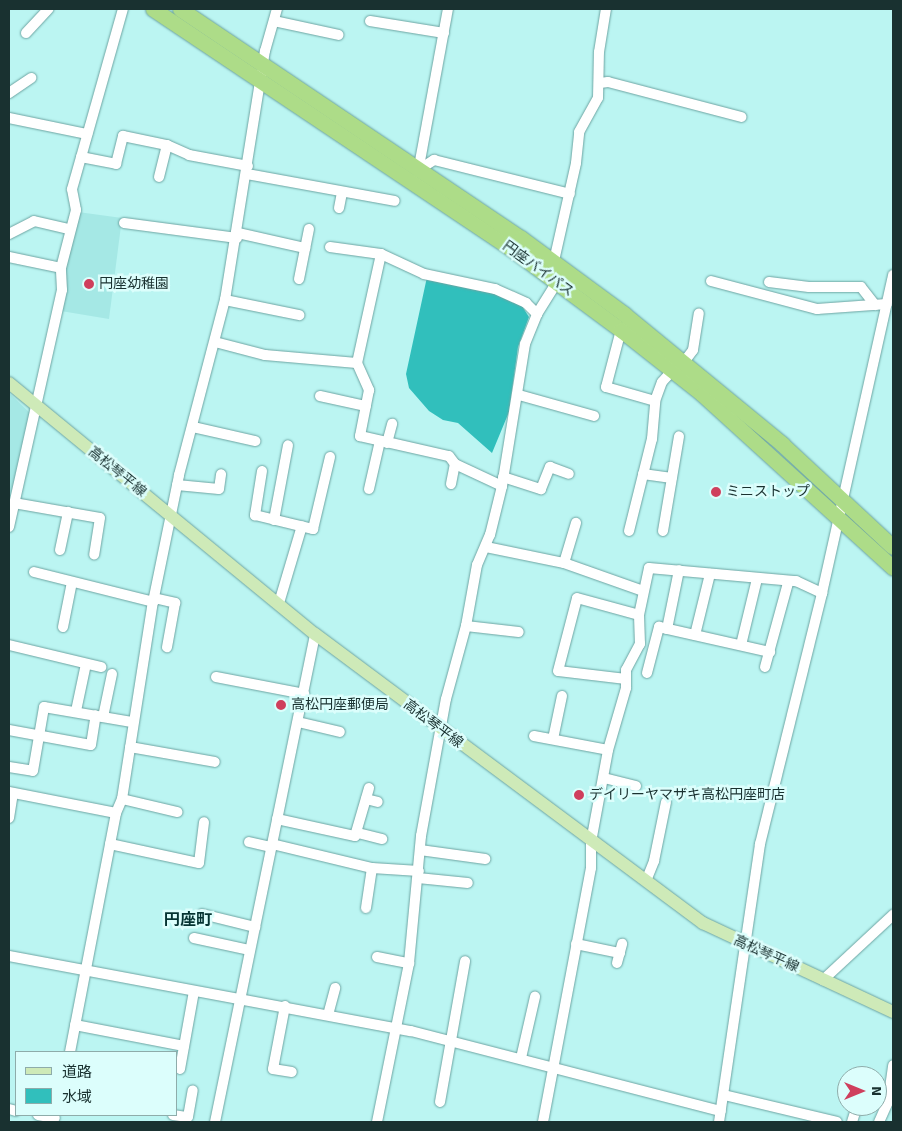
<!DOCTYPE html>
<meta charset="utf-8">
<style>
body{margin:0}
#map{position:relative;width:902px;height:1131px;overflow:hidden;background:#bbf5f2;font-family:Signika,"Noto Sans JP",sans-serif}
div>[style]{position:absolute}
.built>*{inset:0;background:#a5e8e5}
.water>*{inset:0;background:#31bfbc}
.roads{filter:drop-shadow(0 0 1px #6da4a2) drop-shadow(0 0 1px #6da4a2)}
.minor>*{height:10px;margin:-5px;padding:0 5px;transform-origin:5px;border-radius:5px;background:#fff}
.major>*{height:12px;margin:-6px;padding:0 6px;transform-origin:6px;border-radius:6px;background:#ceeab8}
.highway>*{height:15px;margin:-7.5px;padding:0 7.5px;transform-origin:7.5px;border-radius:7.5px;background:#addc88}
.dots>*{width:14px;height:14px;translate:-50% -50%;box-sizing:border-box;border:2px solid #dcfefc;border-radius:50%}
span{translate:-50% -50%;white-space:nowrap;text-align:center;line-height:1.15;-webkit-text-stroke:5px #dcfefc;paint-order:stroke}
.street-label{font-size:14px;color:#193130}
.poi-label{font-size:14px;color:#193130}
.left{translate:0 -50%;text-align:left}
.quarter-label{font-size:16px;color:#053332;font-weight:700}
.frame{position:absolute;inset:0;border:10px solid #193130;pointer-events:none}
.legend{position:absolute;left:15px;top:1051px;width:162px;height:65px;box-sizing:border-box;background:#dcfefc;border:1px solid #8eacaa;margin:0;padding:6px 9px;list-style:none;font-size:15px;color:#193130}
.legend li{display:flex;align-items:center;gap:10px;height:25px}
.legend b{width:25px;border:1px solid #8eacaa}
.north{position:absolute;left:837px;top:1066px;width:50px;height:50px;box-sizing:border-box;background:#dcfefc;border:1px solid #8eacaa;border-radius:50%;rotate:90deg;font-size:14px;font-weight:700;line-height:20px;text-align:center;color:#193130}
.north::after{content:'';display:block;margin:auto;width:18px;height:22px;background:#cf3f5d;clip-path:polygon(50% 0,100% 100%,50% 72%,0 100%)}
</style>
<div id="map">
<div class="built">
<div style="clip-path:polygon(78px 212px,122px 218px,109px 319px,61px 311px,64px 268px)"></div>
<div style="clip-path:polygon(9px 393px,31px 414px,9px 513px)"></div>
</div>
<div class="water">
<div style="clip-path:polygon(427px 277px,487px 290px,522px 306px,529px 317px,518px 347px,509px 412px,492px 453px,458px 423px,443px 420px,429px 411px,409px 388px,406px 374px)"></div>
</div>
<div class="roads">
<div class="minor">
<div style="left:274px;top:21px;width:66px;rotate:12.2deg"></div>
<div style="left:370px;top:21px;width:75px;rotate:9.2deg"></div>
<div style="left:26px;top:33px;width:33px;rotate:-47deg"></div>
<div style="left:600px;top:83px;width:8px;rotate:-7deg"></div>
<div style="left:608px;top:82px;width:138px;rotate:14.7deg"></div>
<div style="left:9px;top:93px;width:27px;rotate:-34deg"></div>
<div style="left:9px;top:118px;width:80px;rotate:11.6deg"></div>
<div style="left:81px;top:157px;width:36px;rotate:11deg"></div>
<div style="left:116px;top:164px;width:29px;rotate:-76deg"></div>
<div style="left:123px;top:136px;width:45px;rotate:11.6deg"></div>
<div style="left:167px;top:145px;width:24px;rotate:24deg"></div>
<div style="left:189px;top:155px;width:60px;rotate:10.6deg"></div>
<div style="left:420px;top:169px;width:17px;rotate:-33deg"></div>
<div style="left:434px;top:160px;width:140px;rotate:14deg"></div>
<div style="left:418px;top:172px;width:166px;rotate:-79.6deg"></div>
<div style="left:247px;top:174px;width:150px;rotate:10.3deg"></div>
<div style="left:159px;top:177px;width:33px;rotate:-76deg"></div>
<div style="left:339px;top:208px;width:16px;rotate:-79deg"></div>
<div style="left:124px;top:223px;width:114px;rotate:7.6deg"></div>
<div style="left:238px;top:233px;width:69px;rotate:12.6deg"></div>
<div style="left:9px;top:234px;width:28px;rotate:-27deg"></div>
<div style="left:34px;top:221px;width:37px;rotate:13deg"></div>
<div style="left:330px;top:247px;width:51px;rotate:7.8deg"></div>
<div style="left:381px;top:254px;width:47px;rotate:24.9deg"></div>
<div style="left:424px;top:274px;width:73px;rotate:11.9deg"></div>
<div style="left:495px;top:289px;width:34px;rotate:24deg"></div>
<div style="left:526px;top:303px;width:16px;rotate:45deg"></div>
<div style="left:381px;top:254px;width:112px;rotate:102.4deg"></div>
<div style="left:357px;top:363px;width:30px;rotate:66deg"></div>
<div style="left:369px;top:390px;width:47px;rotate:101.1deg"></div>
<div style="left:360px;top:436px;width:91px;rotate:12.7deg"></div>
<div style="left:449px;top:456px;width:10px;rotate:53deg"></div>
<div style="left:455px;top:464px;width:52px;rotate:25.1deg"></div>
<div style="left:9px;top:257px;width:53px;rotate:11.9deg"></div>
<div style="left:299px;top:279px;width:51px;rotate:-78.7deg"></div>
<div style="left:711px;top:281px;width:110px;rotate:14.8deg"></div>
<div style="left:817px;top:309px;width:70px;rotate:-4.1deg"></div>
<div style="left:769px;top:282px;width:40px;rotate:7.1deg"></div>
<div style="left:809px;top:287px;width:52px"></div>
<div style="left:861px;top:287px;width:23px;rotate:52deg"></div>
<div style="left:225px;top:300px;width:76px;rotate:11.5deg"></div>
<div style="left:621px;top:330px;width:59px;rotate:104.7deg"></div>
<div style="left:606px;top:387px;width:51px;rotate:15.9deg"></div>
<div style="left:215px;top:342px;width:52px;rotate:14.6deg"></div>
<div style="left:265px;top:355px;width:92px;rotate:5deg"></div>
<div style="left:684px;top:362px;width:15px;rotate:-53deg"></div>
<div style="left:693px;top:350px;width:37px;rotate:-81deg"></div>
<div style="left:519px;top:395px;width:78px;rotate:15.6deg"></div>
<div style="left:320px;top:396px;width:47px;rotate:12.3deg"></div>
<div style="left:193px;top:427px;width:64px;rotate:12.7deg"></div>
<div style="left:387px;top:443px;width:20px;rotate:-75deg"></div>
<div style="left:262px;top:471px;width:45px;rotate:99deg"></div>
<div style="left:255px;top:515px;width:60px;rotate:13.6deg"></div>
<div style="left:313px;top:529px;width:74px;rotate:-76.7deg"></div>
<div style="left:643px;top:474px;width:29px;rotate:8deg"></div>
<div style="left:503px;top:477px;width:40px;rotate:18deg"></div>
<div style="left:541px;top:489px;width:24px;rotate:-68deg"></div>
<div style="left:550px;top:467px;width:20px;rotate:20deg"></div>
<div style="left:451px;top:484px;width:20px;rotate:-79deg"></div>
<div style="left:177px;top:485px;width:42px;rotate:5.4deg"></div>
<div style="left:219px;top:489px;width:15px;rotate:-82deg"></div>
<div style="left:369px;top:489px;width:49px;rotate:-77.1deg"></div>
<div style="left:14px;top:503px;width:87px;rotate:9.9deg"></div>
<div style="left:100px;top:518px;width:37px;rotate:99deg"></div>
<div style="left:274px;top:520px;width:76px;rotate:-79.4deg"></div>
<div style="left:9px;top:527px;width:243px;rotate:-77.4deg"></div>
<div style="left:62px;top:290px;width:22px;rotate:-93deg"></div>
<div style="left:61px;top:268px;width:60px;rotate:-75.5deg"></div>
<div style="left:76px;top:210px;width:21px;rotate:-101deg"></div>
<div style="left:72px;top:189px;width:187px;rotate:-74.2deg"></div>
<div style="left:629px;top:531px;width:95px;rotate:-76deg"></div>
<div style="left:652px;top:439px;width:38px;rotate:-85deg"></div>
<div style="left:655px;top:401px;width:20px;rotate:-70deg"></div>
<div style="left:662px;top:382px;width:15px;rotate:-48deg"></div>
<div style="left:663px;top:531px;width:96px;rotate:-80.4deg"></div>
<div style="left:486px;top:547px;width:80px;rotate:11.6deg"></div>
<div style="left:564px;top:563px;width:84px;rotate:19.5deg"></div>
<div style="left:60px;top:550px;width:39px;rotate:-78deg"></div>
<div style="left:564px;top:563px;width:42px;rotate:-73.3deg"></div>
<div style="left:34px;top:572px;width:123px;rotate:14.1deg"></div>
<div style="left:154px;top:598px;width:22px;rotate:13deg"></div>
<div style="left:175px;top:603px;width:45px;rotate:100.3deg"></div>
<div style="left:279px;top:603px;width:80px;rotate:-73.4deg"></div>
<div style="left:466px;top:626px;width:53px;rotate:6.5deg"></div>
<div style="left:63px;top:627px;width:46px;rotate:-78.7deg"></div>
<div style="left:667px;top:629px;width:60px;rotate:-78.5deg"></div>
<div style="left:695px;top:635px;width:63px;rotate:-76.2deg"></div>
<div style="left:9px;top:645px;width:95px;rotate:13.4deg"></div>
<div style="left:741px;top:645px;width:68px;rotate:-76.4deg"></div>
<div style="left:765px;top:667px;width:87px;rotate:-74.7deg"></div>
<div style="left:647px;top:673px;width:48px;rotate:-75.4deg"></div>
<div style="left:659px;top:627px;width:114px;rotate:12.7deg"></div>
<div style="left:216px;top:677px;width:90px;rotate:10.9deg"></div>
<div style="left:626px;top:679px;width:68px;rotate:-173.3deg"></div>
<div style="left:558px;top:671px;width:75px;rotate:-75.4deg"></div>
<div style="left:577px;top:598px;width:64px;rotate:15.3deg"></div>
<div style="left:76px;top:711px;width:48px;rotate:-78deg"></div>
<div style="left:103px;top:717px;width:44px;rotate:-78.2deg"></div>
<div style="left:298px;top:722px;width:43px;rotate:13.4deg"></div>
<div style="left:9px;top:730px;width:83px;rotate:10.4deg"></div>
<div style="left:91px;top:745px;width:30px;rotate:-81deg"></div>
<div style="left:534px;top:736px;width:75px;rotate:10.7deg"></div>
<div style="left:553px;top:739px;width:44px;rotate:-78.2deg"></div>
<div style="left:130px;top:747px;width:86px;rotate:10deg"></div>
<div style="left:9px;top:767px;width:24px;rotate:9deg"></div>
<div style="left:33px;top:771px;width:65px;rotate:-80.2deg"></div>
<div style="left:44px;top:707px;width:89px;rotate:9.7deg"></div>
<div style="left:604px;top:778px;width:33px;rotate:14deg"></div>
<div style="left:9px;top:792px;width:109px;rotate:11.1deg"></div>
<div style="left:122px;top:799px;width:57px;rotate:13.3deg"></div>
<div style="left:366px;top:799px;width:12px;rotate:14deg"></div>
<div style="left:9px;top:818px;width:25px;rotate:-81deg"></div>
<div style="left:277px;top:819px;width:80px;rotate:12.3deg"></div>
<div style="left:355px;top:836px;width:50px;rotate:-73.7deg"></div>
<div style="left:358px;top:833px;width:25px;rotate:14deg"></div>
<div style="left:249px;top:842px;width:23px;rotate:13deg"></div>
<div style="left:110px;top:844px;width:91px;rotate:12.1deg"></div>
<div style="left:199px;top:863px;width:41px;rotate:-83deg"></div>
<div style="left:272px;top:844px;width:103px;rotate:13.5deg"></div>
<div style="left:372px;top:868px;width:47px;rotate:3.7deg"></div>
<div style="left:420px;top:850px;width:66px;rotate:7.9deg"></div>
<div style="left:418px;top:878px;width:50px;rotate:5.7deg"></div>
<div style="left:646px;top:881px;width:22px;rotate:-68deg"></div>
<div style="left:654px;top:861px;width:60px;rotate:-78.5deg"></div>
<div style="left:366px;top:908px;width:40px;rotate:-81.5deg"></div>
<div style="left:202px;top:914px;width:55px;rotate:13.8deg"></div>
<div style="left:194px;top:938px;width:56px;rotate:12.3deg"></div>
<div style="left:576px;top:944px;width:45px;rotate:11.6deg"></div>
<div style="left:9px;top:956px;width:409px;rotate:10.6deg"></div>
<div style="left:411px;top:1031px;width:320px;rotate:14.5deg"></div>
<div style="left:377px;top:957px;width:33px;rotate:11deg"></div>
<div style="left:617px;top:963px;width:20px;rotate:-75deg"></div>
<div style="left:823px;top:980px;width:96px;rotate:-42.9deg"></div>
<div style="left:285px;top:1006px;width:64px;rotate:100.8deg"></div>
<div style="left:273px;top:1069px;width:19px;rotate:9deg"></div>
<div style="left:328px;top:1015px;width:28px;rotate:-75deg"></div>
<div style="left:75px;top:1025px;width:111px;rotate:10.9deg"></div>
<div style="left:70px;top:1052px;width:243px;rotate:-79.1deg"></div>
<div style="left:116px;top:813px;width:15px;rotate:-67deg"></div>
<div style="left:122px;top:799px;width:199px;rotate:-81.1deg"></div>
<div style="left:153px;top:602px;width:130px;rotate:-78.4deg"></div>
<div style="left:179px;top:475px;width:181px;rotate:-75.3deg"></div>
<div style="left:225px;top:300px;width:252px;rotate:-80.9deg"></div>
<div style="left:265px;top:51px;width:44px;rotate:-74.1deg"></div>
<div style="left:521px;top:1058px;width:63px;rotate:-77.1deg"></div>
<div style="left:180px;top:1069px;width:79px;rotate:-79.8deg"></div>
<div style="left:724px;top:1095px;width:116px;rotate:13.4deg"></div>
<div style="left:440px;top:1102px;width:143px;rotate:-79.9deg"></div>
<div style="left:9px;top:1109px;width:7px;rotate:16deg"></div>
<div style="left:38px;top:1115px;width:17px;rotate:10deg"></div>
<div style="left:173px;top:1115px;width:15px;rotate:8deg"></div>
<div style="left:188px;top:1117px;width:27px;rotate:-80deg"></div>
<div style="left:215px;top:1122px;width:498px;rotate:-78.4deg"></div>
<div style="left:377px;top:1122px;width:162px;rotate:-78.6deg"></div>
<div style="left:409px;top:963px;width:128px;rotate:-84.6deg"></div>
<div style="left:421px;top:836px;width:139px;rotate:-79.7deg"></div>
<div style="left:446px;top:699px;width:76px;rotate:-74.7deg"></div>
<div style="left:466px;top:626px;width:62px;rotate:-79.8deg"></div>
<div style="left:477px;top:565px;width:33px;rotate:-67deg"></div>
<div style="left:490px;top:535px;width:50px;rotate:-76.2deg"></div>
<div style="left:502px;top:486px;width:144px;rotate:-80.8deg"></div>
<div style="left:525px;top:344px;width:32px;rotate:-68deg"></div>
<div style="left:537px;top:314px;width:38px;rotate:-58deg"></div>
<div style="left:557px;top:282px;width:21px;rotate:-98deg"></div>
<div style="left:554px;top:261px;width:100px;rotate:-77.3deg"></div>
<div style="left:576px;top:163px;width:31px;rotate:-84deg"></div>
<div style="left:579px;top:132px;width:39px;rotate:-61deg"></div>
<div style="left:598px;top:98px;width:46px;rotate:-88.8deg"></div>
<div style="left:599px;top:52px;width:44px;rotate:-80.8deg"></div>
<div style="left:543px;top:1122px;width:258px;rotate:-79.3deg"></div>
<div style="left:591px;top:868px;width:26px;rotate:-90deg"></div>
<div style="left:591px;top:842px;width:94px;rotate:-79.5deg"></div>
<div style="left:608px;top:750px;width:65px;rotate:-73.8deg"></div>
<div style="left:626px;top:688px;width:18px;rotate:-90deg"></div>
<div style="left:626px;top:670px;width:30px;rotate:-62deg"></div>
<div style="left:640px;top:644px;width:29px;rotate:-92deg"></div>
<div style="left:639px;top:615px;width:48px;rotate:-78deg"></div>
<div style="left:649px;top:568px;width:148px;rotate:5.1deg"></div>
<div style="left:796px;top:581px;width:29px;rotate:25deg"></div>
<div style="left:719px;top:1122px;width:281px;rotate:-81.6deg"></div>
<div style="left:760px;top:844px;width:259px;rotate:-76.1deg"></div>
<div style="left:822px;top:593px;width:326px;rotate:-77.4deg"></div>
<div style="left:852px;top:1122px;width:17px;rotate:-73deg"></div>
<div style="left:879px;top:1122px;width:22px;rotate:-66deg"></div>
<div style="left:888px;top:1102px;width:37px;rotate:-82deg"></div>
</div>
<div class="major">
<div style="left:9px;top:383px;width:396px;rotate:39.4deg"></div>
<div style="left:315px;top:634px;width:484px;rotate:36.7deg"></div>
<div style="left:703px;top:923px;width:210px;rotate:25.1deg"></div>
</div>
<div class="highway">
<div style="left:153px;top:9px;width:430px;rotate:33.8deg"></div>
<div style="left:510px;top:248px;width:138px;rotate:36.5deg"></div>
<div style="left:621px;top:330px;width:103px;rotate:38.3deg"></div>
<div style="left:702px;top:394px;width:258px;rotate:42.3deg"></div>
<div style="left:180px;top:9px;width:411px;rotate:33.9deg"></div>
<div style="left:521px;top:238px;width:128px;rotate:36.4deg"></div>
<div style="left:624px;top:314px;width:205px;rotate:39.4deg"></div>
<div style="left:782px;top:444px;width:151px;rotate:42.9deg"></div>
</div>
</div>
<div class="dots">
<div style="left:89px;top:284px;background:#cf3f5d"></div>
<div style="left:716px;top:492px;background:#cf3f5d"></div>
<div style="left:281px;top:705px;background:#cf3f5d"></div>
<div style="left:579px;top:795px;background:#cf3f5d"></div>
</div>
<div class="street-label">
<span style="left:538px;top:269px;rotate:36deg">円座バイパス</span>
<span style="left:117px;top:472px;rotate:39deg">高松琴平線</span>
<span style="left:433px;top:724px;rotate:37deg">高松琴平線</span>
<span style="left:766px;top:954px;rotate:24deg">高松琴平線</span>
</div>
<div class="poi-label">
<span class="left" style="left:99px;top:284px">円座幼稚園</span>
<span class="left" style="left:726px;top:492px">ミニストップ</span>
<span class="left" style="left:291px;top:705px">高松円座郵便局</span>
<span class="left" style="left:589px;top:795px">デイリーヤマザキ高松円座町店</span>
</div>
<div class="quarter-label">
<span style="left:188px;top:920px">円座町</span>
</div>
<div class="frame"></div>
<ul class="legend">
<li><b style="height:6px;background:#ceeab8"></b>道路</li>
<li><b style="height:14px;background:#31bfbc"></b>水域</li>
</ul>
<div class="north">N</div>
</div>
